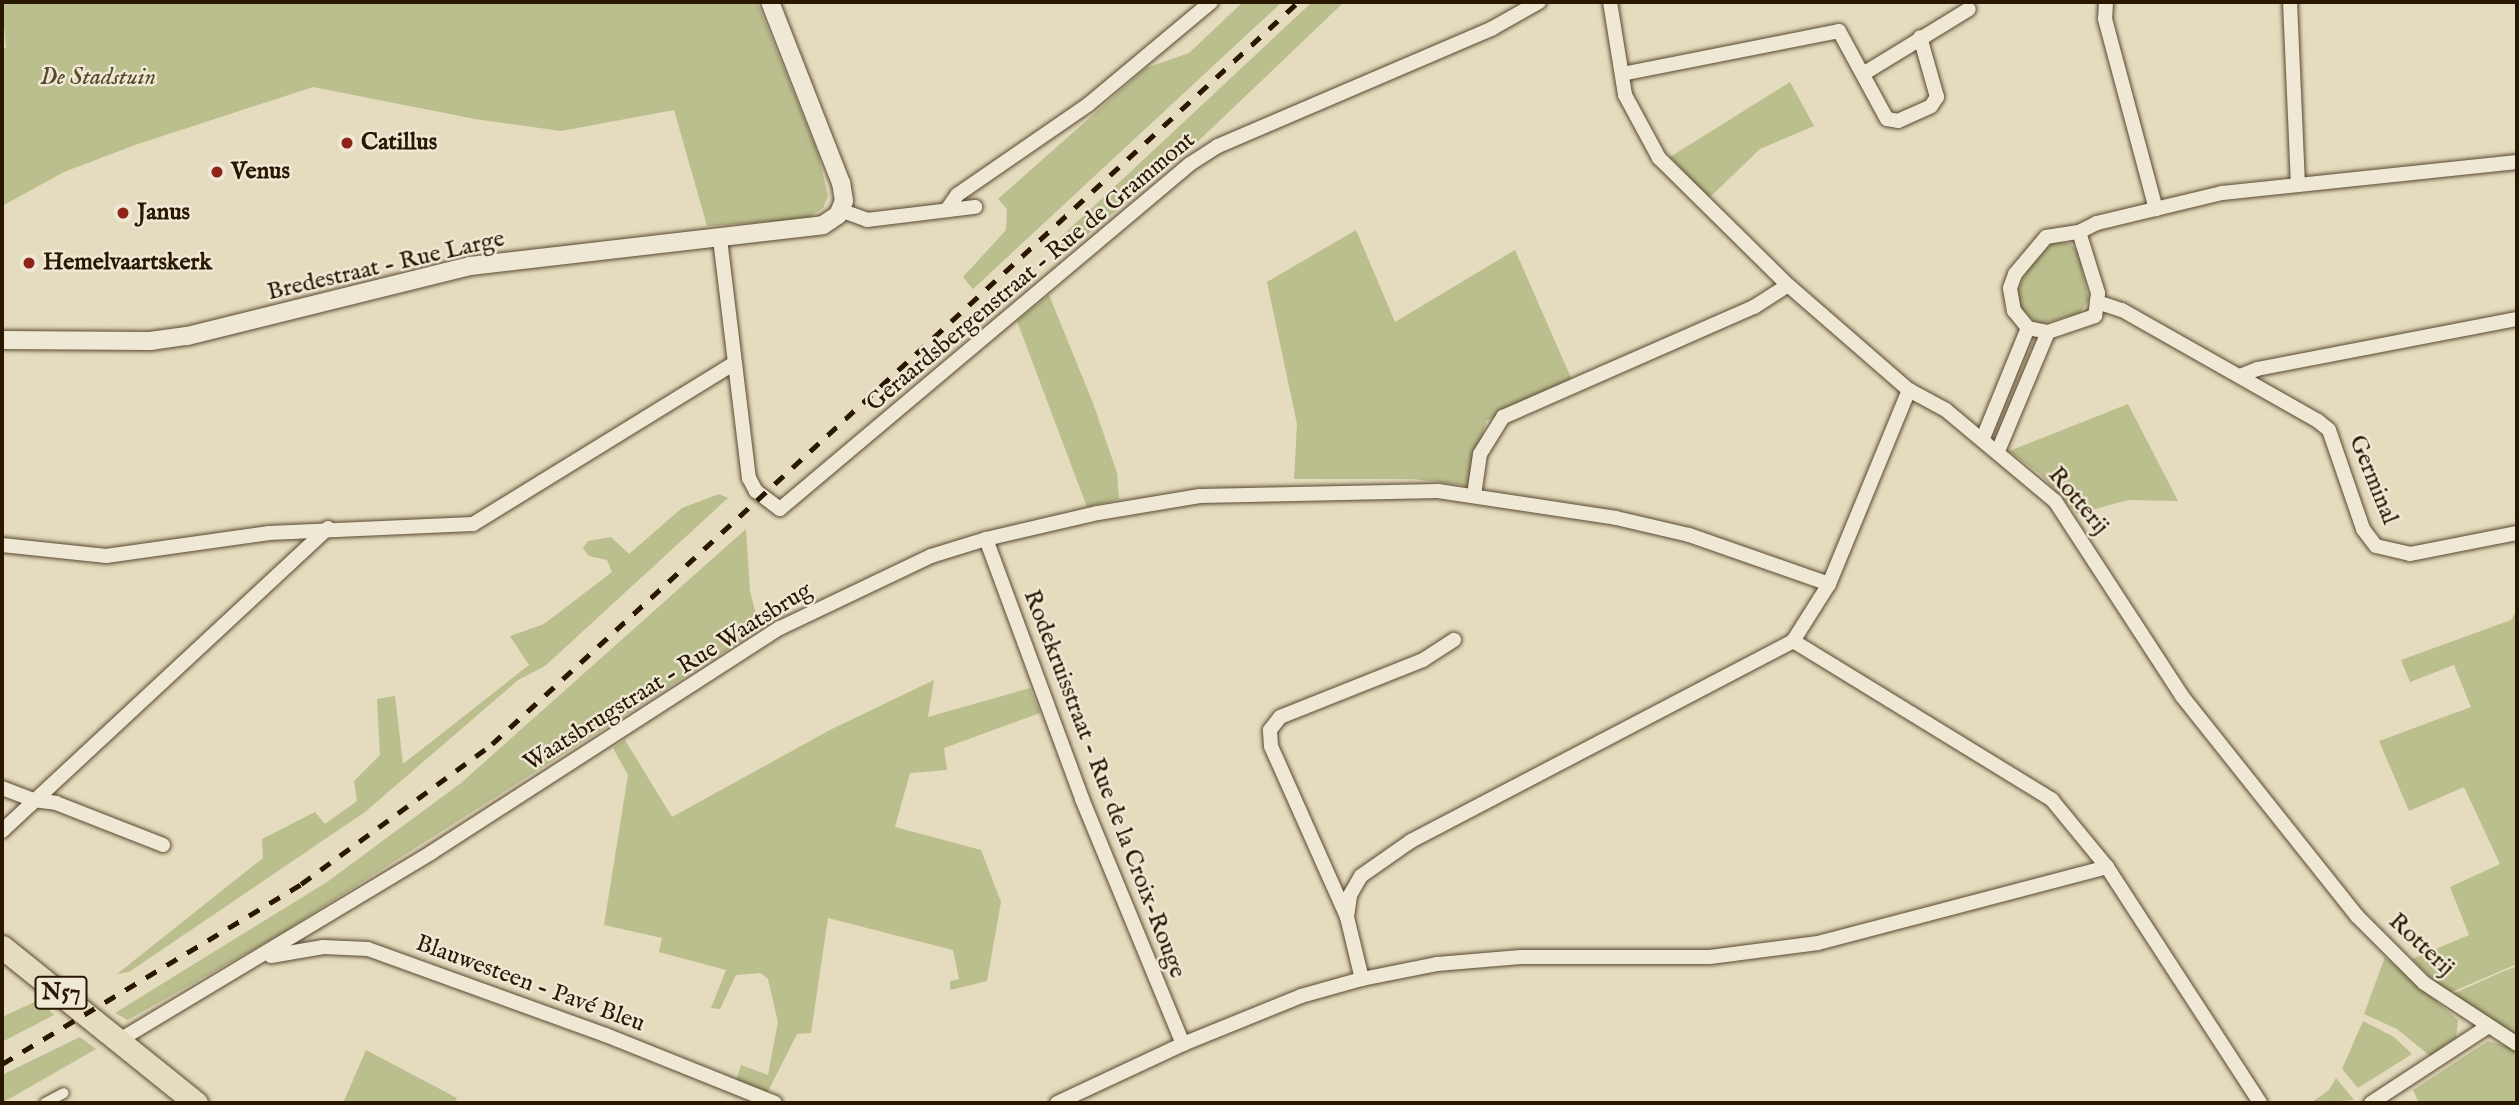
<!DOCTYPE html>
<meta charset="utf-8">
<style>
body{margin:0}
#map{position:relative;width:2519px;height:1105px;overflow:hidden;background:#e5dbbe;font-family:"IM FELL English",serif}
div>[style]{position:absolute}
.green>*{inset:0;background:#bbbe8d}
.roads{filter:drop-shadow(0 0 2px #584830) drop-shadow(0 0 2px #584830)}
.pedestrian>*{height:10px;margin:-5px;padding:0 5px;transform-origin:5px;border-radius:5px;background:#eee8d5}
.minor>*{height:14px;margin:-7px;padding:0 7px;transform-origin:7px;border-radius:7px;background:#eee8d5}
.tertiary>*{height:18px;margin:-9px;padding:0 9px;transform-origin:9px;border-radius:9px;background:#eee8d5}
.primary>*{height:23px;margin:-11.5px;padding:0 11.5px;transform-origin:11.5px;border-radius:11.5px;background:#e5dbbe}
.rail>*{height:4.5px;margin-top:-2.25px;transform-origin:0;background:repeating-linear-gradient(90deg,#291700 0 12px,transparent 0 24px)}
.dots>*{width:19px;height:19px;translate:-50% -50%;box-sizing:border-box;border:4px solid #eee8d5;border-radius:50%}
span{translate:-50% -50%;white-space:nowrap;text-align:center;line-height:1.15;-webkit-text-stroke:5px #eee8d5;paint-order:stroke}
.shield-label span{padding:2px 5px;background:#eee8d5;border:2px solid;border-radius:5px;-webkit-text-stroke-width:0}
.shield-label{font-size:23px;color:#291700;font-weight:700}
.park-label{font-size:24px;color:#55492a;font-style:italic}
.poi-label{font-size:24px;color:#291700;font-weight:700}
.left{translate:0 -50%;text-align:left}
.street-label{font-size:24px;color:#291700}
.frame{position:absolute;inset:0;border:4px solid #291700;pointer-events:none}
</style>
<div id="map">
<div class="green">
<div style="clip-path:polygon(2px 2px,757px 2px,818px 153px,828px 196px,823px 208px,806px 219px,707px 226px,674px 110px,561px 131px,475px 119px,313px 87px,135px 145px,64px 172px,2px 206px,2px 50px,6px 48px)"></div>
<div style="clip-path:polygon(1243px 2px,1282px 2px,973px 289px,963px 277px,1006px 230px,1007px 209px,998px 199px,1146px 68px,1189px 53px)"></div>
<div style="clip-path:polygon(1312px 2px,1344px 2px,1190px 149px,1059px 258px,1049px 248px)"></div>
<div style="clip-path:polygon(1790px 82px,1814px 126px,1760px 149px,1709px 198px,1670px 157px)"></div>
<div style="clip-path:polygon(1356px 230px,1395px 322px,1515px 250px,1572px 380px,1486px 421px,1470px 486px,1413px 479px,1294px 479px,1297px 424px,1267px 282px)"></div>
<div style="clip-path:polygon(2052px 243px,2070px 243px,2078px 252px,2089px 300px,2080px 313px,2038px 325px,2020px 307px,2017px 291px,2029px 267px)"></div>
<div style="clip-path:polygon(1049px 295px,1093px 403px,1117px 473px,1119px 499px,1087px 507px,1017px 321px)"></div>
<div style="clip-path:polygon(2128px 404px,2178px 501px,2128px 500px,2077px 514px,2040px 474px,2009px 451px)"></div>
<div style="clip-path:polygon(719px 494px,728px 498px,545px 666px,518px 680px,365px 812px,129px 972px,117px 974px,263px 858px,262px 839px,315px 812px,325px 824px,357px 801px,354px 781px,380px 755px,377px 699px,395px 696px,403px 764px,529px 665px,510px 636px,544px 624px,612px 572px,607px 560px,589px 556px,583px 548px,588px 541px,611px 537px,629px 554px,682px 508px)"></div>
<div style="clip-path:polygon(746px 529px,750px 591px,760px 629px,277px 936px,128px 1020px,115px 1013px,327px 882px,461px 783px)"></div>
<div style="clip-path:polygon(2517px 610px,2517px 964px,2447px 994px,2412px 959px,2469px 935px,2450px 887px,2500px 864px,2464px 787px,2409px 811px,2379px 741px,2471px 707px,2454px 665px,2410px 682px,2401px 660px,2511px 620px)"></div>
<div style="clip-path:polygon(934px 680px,928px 717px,1030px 688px,1040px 713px,944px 748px,947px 770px,910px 773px,895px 827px,981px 850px,1001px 902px,987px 981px,950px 990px,950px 981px,959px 979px,953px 950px,828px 918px,811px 1033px,797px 1034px,766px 1095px,736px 1080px,741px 1065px,768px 1075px,778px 1022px,768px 979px,761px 973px,736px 975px,720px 1009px,711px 1008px,726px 970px,659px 952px,662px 938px,604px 925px,628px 775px,613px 748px,625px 740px,672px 817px,830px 730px)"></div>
<div style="clip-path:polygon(2385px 957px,2458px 1020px,2456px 1038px,2440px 1051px,2430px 1056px,2397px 1029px,2364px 1014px)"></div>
<div style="clip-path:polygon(2517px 966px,2517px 1038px,2450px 995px,2502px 972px)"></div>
<div style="clip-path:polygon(39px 1000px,54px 1015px,2px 1042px,2px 1017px)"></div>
<div style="clip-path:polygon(2363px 1021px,2394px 1037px,2412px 1054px,2358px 1088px,2342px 1069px)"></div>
<div style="clip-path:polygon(80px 1037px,96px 1049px,2px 1103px,2px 1075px)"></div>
<div style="clip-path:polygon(2488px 1041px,2517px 1049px,2517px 1103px,2419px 1103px,2413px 1090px)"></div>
<div style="clip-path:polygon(366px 1050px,457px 1098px,454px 1103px,343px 1103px)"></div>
<div style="clip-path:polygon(2336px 1078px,2354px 1100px,2311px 1103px,2329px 1090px)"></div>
</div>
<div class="roads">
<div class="pedestrian">
<div style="left:45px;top:1103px;width:21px;rotate:-28deg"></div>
</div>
<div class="minor">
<div style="left:1610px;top:2px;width:94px;rotate:80.8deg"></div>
<div style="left:1625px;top:95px;width:72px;rotate:61.6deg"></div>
<div style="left:1659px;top:158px;width:181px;rotate:44.6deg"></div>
<div style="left:1788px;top:285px;width:160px;rotate:41deg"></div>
<div style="left:1909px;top:390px;width:42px;rotate:28.4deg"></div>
<div style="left:1946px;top:410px;width:142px;rotate:39.9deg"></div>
<div style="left:2055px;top:501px;width:233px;rotate:56.9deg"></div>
<div style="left:2182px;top:696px;width:281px;rotate:51.5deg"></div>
<div style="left:2357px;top:916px;width:95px;rotate:45deg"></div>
<div style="left:2424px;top:983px;width:111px;rotate:33.3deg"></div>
<div style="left:2106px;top:2px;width:17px;rotate:93deg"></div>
<div style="left:2105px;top:19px;width:197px;rotate:75deg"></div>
<div style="left:2290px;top:2px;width:182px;rotate:87.5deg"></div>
<div style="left:1622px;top:74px;width:221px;rotate:-11.2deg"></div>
<div style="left:1839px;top:31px;width:100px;rotate:61.4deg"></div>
<div style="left:1887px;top:119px;width:11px;rotate:10deg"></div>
<div style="left:1898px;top:121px;width:36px;rotate:-24deg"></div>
<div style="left:1931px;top:106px;width:11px;rotate:-56deg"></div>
<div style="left:1937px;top:97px;width:62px;rotate:-105.8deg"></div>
<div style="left:1863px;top:74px;width:124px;rotate:-31.5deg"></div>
<div style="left:948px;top:208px;width:16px;rotate:-55deg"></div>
<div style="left:957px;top:195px;width:160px;rotate:-34.6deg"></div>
<div style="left:1089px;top:104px;width:159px;rotate:-39.9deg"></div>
<div style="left:840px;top:210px;width:29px;rotate:20deg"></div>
<div style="left:867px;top:220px;width:109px;rotate:-6.9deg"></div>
<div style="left:2079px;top:232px;width:64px;rotate:72.7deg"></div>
<div style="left:2098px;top:293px;width:23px;rotate:97deg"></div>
<div style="left:2095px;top:316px;width:50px;rotate:161.2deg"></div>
<div style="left:2048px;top:332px;width:20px;rotate:-169deg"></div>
<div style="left:2028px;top:328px;width:22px;rotate:-129deg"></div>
<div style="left:2014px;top:311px;width:23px;rotate:-100deg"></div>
<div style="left:2010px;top:288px;width:15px;rotate:-70deg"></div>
<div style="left:2015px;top:274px;width:48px;rotate:-50deg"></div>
<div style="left:2046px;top:237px;width:33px;rotate:-9deg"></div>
<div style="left:2079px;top:232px;width:20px;rotate:-27deg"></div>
<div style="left:2097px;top:223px;width:129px;rotate:-13.5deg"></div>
<div style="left:2222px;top:193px;width:297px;rotate:-6deg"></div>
<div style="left:720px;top:239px;width:241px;rotate:83.1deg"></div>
<div style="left:749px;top:478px;width:15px;rotate:62deg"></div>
<div style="left:756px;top:491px;width:30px;rotate:37deg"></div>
<div style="left:780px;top:509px;width:536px;rotate:-40.08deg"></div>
<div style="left:1190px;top:164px;width:33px;rotate:-33deg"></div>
<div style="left:1218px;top:146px;width:299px;rotate:-23.2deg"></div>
<div style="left:1493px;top:28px;width:53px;rotate:-29.5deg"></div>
<div style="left:2097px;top:302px;width:26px;rotate:18deg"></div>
<div style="left:2122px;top:310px;width:225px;rotate:29.5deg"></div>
<div style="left:2318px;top:421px;width:14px;rotate:39deg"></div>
<div style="left:2329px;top:430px;width:105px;rotate:71deg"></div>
<div style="left:2363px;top:529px;width:21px;rotate:53deg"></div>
<div style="left:2376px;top:546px;width:35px;rotate:13deg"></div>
<div style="left:2410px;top:554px;width:109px;rotate:-11.1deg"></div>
<div style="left:2240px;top:376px;width:18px;rotate:-22deg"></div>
<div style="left:2257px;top:369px;width:265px;rotate:-10.9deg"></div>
<div style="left:1983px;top:438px;width:119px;rotate:-67.8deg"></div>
<div style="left:1998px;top:451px;width:129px;rotate:-67.2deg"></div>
<div style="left:1474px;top:495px;width:41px;rotate:-81.7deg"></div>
<div style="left:1480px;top:454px;width:44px;rotate:-58.1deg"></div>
<div style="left:1503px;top:417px;width:274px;rotate:-23.7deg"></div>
<div style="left:1754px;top:307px;width:40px;rotate:-32.9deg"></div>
<div style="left:986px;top:539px;width:277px;rotate:69.7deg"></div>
<div style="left:1082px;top:799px;width:265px;rotate:67.6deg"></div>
<div style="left:2px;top:545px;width:105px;rotate:6deg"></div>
<div style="left:106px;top:556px;width:165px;rotate:-8deg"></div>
<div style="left:269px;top:533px;width:204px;rotate:-2.5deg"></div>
<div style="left:473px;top:524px;width:305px;rotate:-31.6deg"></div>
<div style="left:1793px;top:641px;width:304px;rotate:31.5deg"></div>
<div style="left:2052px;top:800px;width:87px;rotate:50.6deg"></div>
<div style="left:2107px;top:867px;width:281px;rotate:57deg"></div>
<div style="left:2px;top:788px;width:33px;rotate:21deg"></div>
<div style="left:33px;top:800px;width:23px;rotate:7deg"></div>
<div style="left:56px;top:803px;width:115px;rotate:21.4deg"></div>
<div style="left:2px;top:831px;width:445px;rotate:-42.9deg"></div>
<div style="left:1347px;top:917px;width:187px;rotate:-114deg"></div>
<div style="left:1271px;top:746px;width:16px;rotate:-94deg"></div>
<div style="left:1270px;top:730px;width:16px;rotate:-52deg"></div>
<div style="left:1280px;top:717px;width:154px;rotate:-21.7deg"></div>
<div style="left:1423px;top:660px;width:37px;rotate:-33deg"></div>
<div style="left:271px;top:956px;width:53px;rotate:-9.8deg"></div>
<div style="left:323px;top:947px;width:45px;rotate:2.5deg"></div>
<div style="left:368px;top:949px;width:253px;rotate:19.9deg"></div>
<div style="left:606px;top:1035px;width:182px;rotate:21.9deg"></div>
<div style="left:1362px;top:979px;width:64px;rotate:-103.6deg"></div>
<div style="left:1347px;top:917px;width:22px;rotate:-82deg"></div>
<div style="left:1350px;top:895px;width:22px;rotate:-60deg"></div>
<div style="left:1361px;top:876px;width:61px;rotate:-35deg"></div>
<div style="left:1411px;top:841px;width:431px;rotate:-27.6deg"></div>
<div style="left:1793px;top:641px;width:67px;rotate:-57.7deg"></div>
<div style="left:1829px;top:584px;width:210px;rotate:-67.6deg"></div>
<div style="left:118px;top:1041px;width:366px;rotate:-31deg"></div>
<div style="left:432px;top:852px;width:414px;rotate:-32.8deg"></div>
<div style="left:780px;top:628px;width:167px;rotate:-25.5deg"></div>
<div style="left:931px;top:556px;width:58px;rotate:-17.2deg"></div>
<div style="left:986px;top:539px;width:115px;rotate:-13.1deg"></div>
<div style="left:1098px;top:513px;width:103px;rotate:-9.5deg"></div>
<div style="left:1200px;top:496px;width:238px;rotate:-1.2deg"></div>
<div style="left:1438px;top:491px;width:180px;rotate:8.6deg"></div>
<div style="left:1616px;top:518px;width:75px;rotate:13.1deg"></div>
<div style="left:1689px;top:535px;width:148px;rotate:19.3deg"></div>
<div style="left:1057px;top:1103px;width:139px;rotate:-25.1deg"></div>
<div style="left:1183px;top:1044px;width:127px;rotate:-22.1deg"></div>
<div style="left:1301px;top:996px;width:63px;rotate:-15.6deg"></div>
<div style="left:1362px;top:979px;width:76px;rotate:-11.3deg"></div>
<div style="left:1437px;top:964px;width:84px;rotate:-4.8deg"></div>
<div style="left:1521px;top:957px;width:189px"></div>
<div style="left:1710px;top:957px;width:109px;rotate:-7.4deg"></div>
<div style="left:1818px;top:943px;width:299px;rotate:-14.7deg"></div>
<div style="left:2371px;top:1103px;width:139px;rotate:-33.2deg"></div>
</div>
<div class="tertiary">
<div style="left:2px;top:340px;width:148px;rotate:0.4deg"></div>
<div style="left:150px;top:341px;width:37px;rotate:-8deg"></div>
<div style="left:187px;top:336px;width:292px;rotate:-13.9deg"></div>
<div style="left:470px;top:266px;width:355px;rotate:-6.6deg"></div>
<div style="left:823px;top:225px;width:18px;rotate:-34deg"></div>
<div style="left:838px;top:215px;width:15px;rotate:-67deg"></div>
<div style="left:844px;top:201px;width:18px;rotate:-99deg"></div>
<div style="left:841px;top:183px;width:194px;rotate:-111.4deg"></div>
</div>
<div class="primary">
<div style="left:2px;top:947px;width:249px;rotate:38.8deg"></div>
</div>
</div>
<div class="rail">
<div style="left:2px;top:1064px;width:349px;rotate:-31deg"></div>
<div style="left:301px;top:884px;width:237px;rotate:-36.2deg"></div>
<div style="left:492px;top:744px;width:1096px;rotate:-42.63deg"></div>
</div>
<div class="dots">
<div style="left:347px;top:143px;background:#8f2418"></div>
<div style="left:217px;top:172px;background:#8f2418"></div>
<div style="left:123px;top:213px;background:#8f2418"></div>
<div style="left:29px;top:263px;background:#8f2418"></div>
</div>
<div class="shield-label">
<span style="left:61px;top:993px">N57</span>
</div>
<div class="park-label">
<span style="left:98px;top:78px">De Stadstuin</span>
</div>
<div class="poi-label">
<span class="left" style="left:361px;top:143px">Catillus</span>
<span class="left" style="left:231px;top:172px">Venus</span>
<span class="left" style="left:137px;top:213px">Janus</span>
<span class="left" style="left:43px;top:263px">Hemelvaartskerk</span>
</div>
<div class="street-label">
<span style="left:386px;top:266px;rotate:-13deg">Bredestraat - Rue Large</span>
<span style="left:1031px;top:272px;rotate:-40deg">Geraardsbergenstraat - Rue de Grammont</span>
<span style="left:2373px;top:480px;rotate:68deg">Germinal</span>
<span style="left:2078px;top:501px;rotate:50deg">Rotterij</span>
<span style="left:668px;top:677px;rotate:-32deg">Waatsbrugstraat - Rue Waatsbrug</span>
<span style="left:1104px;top:784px;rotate:69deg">Rodekruisstraat - Rue de la Croix-Rouge</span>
<span style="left:2421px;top:945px;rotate:43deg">Rotterij</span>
<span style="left:530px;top:984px;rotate:20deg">Blauwesteen - Pavé Bleu</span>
</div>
<div class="frame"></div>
</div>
